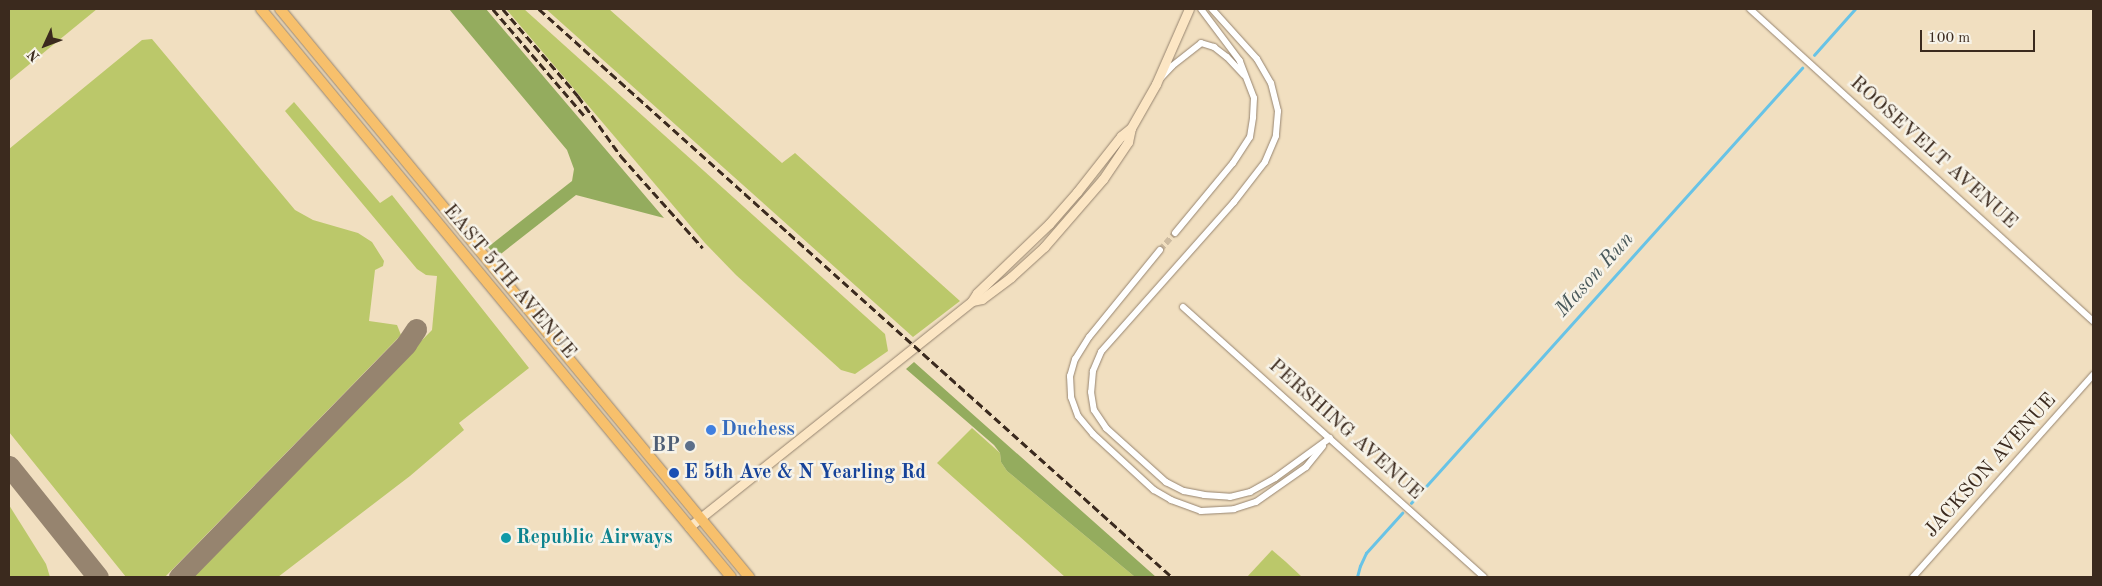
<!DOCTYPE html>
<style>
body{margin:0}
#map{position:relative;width:2102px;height:586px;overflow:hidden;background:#f1dfc0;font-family:"Old Standard TT",serif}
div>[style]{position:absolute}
.green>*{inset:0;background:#bbc86a}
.forest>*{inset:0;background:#94ac5e}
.stream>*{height:2.5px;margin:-1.25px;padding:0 1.25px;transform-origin:1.25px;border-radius:1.25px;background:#68c3e6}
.taxiway>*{height:21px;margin:-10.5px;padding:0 10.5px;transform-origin:10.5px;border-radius:10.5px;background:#96846f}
.minor-tunnel>*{height:6px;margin-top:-3px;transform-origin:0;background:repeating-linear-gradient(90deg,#cdbba0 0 6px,transparent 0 9px)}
.roads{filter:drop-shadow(0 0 1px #96846f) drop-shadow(0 0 1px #96846f)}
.minor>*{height:6px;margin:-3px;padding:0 3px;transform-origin:3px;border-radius:3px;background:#fff}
.secondary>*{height:9px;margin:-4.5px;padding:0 4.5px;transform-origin:4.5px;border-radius:4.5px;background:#fce6c4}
.primary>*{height:10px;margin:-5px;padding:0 5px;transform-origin:5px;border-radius:5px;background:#f7c06c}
.rail>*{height:2.5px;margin-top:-1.25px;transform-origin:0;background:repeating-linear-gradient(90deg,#3b2a1e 0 8px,transparent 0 12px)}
.dots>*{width:14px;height:14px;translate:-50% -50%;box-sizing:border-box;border:2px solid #f7f3e8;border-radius:50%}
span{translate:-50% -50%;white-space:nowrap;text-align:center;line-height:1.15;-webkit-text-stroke:5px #f7f3e8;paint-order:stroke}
.street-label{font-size:20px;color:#3b2a1e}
.shop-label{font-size:20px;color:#366cbe;font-weight:700}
.left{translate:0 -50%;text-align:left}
.service-label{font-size:20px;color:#4e5e75;font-weight:700}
.right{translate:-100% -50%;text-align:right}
.transit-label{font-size:20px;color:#164399;font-weight:700}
.culture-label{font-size:20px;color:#0d838f;font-weight:700}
.water-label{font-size:21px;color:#48585a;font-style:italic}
.frame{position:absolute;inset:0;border:10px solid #3b2a1e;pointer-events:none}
.north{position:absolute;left:20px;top:20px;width:50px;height:50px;-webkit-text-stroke:4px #f7f3e8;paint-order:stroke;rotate:227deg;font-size:14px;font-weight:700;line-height:20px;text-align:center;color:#3b2a1e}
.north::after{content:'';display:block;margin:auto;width:18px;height:22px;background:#3b2a1e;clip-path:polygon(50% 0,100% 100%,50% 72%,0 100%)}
.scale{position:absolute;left:1920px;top:30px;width:115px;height:22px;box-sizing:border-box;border:2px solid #3b2a1e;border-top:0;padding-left:6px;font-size:15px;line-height:18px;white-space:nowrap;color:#3b2a1e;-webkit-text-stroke:4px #f7f3e8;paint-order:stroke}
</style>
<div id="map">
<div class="green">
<div style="clip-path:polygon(9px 9px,97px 9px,9px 81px)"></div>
<div style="clip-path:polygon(506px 9px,524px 9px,885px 334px,888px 351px,855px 374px,841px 370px,736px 275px,705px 243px)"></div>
<div style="clip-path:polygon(546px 9px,609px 9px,782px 163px,795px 153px,960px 301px,913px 337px)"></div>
<div style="clip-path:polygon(152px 39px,295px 210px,313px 220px,358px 233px,372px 242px,384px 261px,383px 266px,375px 270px,369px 321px,397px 325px,401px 335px,165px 577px,126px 577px,9px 432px,9px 149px,142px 40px)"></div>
<div style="clip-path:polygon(294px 102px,380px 203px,392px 195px,529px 368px,459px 423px,464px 430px,410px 476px,278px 577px,190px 577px,432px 330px,437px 276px,426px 275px,417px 269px,285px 111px)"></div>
<div style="clip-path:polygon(972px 428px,1000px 453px,1001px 462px,1007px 471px,1135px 577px,1065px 577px,937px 463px)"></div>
<div style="clip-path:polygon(9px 505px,46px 564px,50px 577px,9px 577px)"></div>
<div style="clip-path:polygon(1272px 550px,1286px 562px,1302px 577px,1247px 577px)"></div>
</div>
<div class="forest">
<div style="clip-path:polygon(449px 9px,486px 9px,664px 218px,576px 195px,497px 257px,488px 247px,572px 181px,574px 169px,567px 150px)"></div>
<div style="clip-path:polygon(914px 362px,1156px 577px,1135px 577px,1007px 471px,1001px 462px,1000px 453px,994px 445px,906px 369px)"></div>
</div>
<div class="stream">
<div style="left:1814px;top:55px;width:62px;rotate:-48.3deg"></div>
<div style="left:1411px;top:503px;width:585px;rotate:-48.05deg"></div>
<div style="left:1357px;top:577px;width:11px;rotate:-75deg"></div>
<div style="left:1360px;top:566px;width:14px;rotate:-65deg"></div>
<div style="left:1366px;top:553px;width:54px;rotate:-48deg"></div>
</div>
<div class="taxiway">
<div style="left:9px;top:466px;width:142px;rotate:51.3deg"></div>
<div style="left:179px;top:577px;width:325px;rotate:-45.7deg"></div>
<div style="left:406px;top:344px;width:18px;rotate:-56deg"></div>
</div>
<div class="minor-tunnel">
<div style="left:1160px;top:250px;width:23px;rotate:-49deg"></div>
</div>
<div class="roads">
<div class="minor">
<div style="left:1212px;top:9px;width:67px;rotate:48deg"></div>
<div style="left:1257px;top:59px;width:28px;rotate:60deg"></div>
<div style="left:1271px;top:83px;width:29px;rotate:76deg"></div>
<div style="left:1278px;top:111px;width:25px;rotate:95deg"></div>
<div style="left:1276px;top:136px;width:28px;rotate:113deg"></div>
<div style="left:1265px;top:162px;width:51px;rotate:127.8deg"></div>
<div style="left:1234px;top:202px;width:200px;rotate:131.6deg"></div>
<div style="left:1101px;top:352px;width:21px;rotate:113deg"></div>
<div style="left:1093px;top:371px;width:21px;rotate:95deg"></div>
<div style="left:1091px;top:392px;width:18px;rotate:81deg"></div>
<div style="left:1094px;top:410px;width:22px;rotate:56deg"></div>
<div style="left:1106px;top:428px;width:81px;rotate:42deg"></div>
<div style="left:1166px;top:482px;width:20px;rotate:27deg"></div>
<div style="left:1184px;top:491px;width:20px;rotate:11deg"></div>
<div style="left:1204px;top:495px;width:26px;rotate:4deg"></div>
<div style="left:1230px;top:497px;width:21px;rotate:-14deg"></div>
<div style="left:1250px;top:492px;width:29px;rotate:-29deg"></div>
<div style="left:1275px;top:478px;width:68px;rotate:-36deg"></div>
<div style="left:1750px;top:9px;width:464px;rotate:42.3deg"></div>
<div style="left:1160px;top:79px;width:18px;rotate:-47deg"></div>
<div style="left:1172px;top:66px;width:37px;rotate:-38deg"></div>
<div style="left:1201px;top:43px;width:14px;rotate:17deg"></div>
<div style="left:1214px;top:47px;width:16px;rotate:38deg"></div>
<div style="left:1227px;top:57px;width:25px;rotate:47deg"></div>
<div style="left:1175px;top:233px;width:91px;rotate:-50.4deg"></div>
<div style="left:1233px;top:163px;width:31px;rotate:-57deg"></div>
<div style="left:1250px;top:137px;width:20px;rotate:-81deg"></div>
<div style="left:1253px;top:117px;width:19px;rotate:-87deg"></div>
<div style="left:1254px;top:98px;width:40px;rotate:-111deg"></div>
<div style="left:1240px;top:61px;width:65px;rotate:-126.9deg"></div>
<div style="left:1160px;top:250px;width:112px;rotate:129.2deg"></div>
<div style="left:1089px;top:337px;width:26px;rotate:122deg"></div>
<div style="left:1075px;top:359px;width:18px;rotate:106deg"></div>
<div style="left:1070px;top:376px;width:21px;rotate:87deg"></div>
<div style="left:1071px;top:397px;width:20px;rotate:70deg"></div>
<div style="left:1078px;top:416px;width:23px;rotate:50deg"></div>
<div style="left:1093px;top:434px;width:83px;rotate:42.6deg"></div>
<div style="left:1154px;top:490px;width:20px;rotate:30deg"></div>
<div style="left:1171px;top:500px;width:32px;rotate:20deg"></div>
<div style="left:1201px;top:511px;width:33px;rotate:-3deg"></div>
<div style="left:1234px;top:509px;width:23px;rotate:-18deg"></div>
<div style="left:1256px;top:502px;width:61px;rotate:-35deg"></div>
<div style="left:1306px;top:467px;width:27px;rotate:-51deg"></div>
<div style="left:1183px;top:307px;width:404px;rotate:41.9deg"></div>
<div style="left:1913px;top:577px;width:271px;rotate:-48.3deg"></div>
</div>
<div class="secondary">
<div style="left:972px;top:301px;width:10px;rotate:-11deg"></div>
<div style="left:982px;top:299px;width:36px;rotate:-37deg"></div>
<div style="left:1011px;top:277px;width:45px;rotate:-42.3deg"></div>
<div style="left:1044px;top:247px;width:90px;rotate:-49.1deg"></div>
<div style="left:1103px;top:179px;width:45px;rotate:-56deg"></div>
<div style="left:1128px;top:142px;width:14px;rotate:-78deg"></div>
<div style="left:1131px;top:128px;width:51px;rotate:-60.4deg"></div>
<div style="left:1156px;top:84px;width:82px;rotate:-66.3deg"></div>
<div style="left:689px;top:527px;width:362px;rotate:-38.6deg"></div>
<div style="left:972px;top:301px;width:9px;rotate:-58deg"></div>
<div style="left:977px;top:293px;width:100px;rotate:-43.8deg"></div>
<div style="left:1049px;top:224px;width:43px;rotate:-48.8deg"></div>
<div style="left:1077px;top:192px;width:71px;rotate:-51.8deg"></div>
<div style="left:1121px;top:136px;width:13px;rotate:-39deg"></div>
</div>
<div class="primary">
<div style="left:261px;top:9px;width:737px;rotate:50.39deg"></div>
<div style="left:280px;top:9px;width:737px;rotate:50.45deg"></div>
</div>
</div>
<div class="rail">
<div style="left:493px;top:9px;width:140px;rotate:49.4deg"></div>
<div style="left:503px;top:9px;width:115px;rotate:49.2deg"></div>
<div style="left:578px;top:96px;width:74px;rotate:54.4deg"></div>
<div style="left:621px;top:156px;width:123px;rotate:48.3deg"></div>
<div style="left:539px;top:9px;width:850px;rotate:41.9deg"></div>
</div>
<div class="dots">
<div style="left:711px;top:430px;background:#3f7fe0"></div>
<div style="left:690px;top:446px;background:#5c6f8a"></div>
<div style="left:674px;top:473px;background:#1a4fb4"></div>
<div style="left:506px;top:538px;background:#0f9aa8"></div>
</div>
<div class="street-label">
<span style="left:1933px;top:153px;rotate:42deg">ROOSEVELT AVENUE</span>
<span style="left:509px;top:282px;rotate:50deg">EAST 5TH AVENUE</span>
<span style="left:1345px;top:430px;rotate:42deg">PERSHING AVENUE</span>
<span style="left:1991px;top:466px;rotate:-48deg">JACKSON AVENUE</span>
</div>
<div class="shop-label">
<span class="left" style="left:721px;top:430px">Duchess</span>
</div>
<div class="service-label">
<span class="right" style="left:680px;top:446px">BP</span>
</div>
<div class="transit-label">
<span class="left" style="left:684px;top:473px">E 5th Ave &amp; N Yearling Rd</span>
</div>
<div class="culture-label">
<span class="left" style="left:516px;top:538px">Republic Airways</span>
</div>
<div class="water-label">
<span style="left:1595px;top:275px;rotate:-48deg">Mason Run</span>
</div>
<div class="frame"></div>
<div class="north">N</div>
<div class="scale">100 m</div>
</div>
